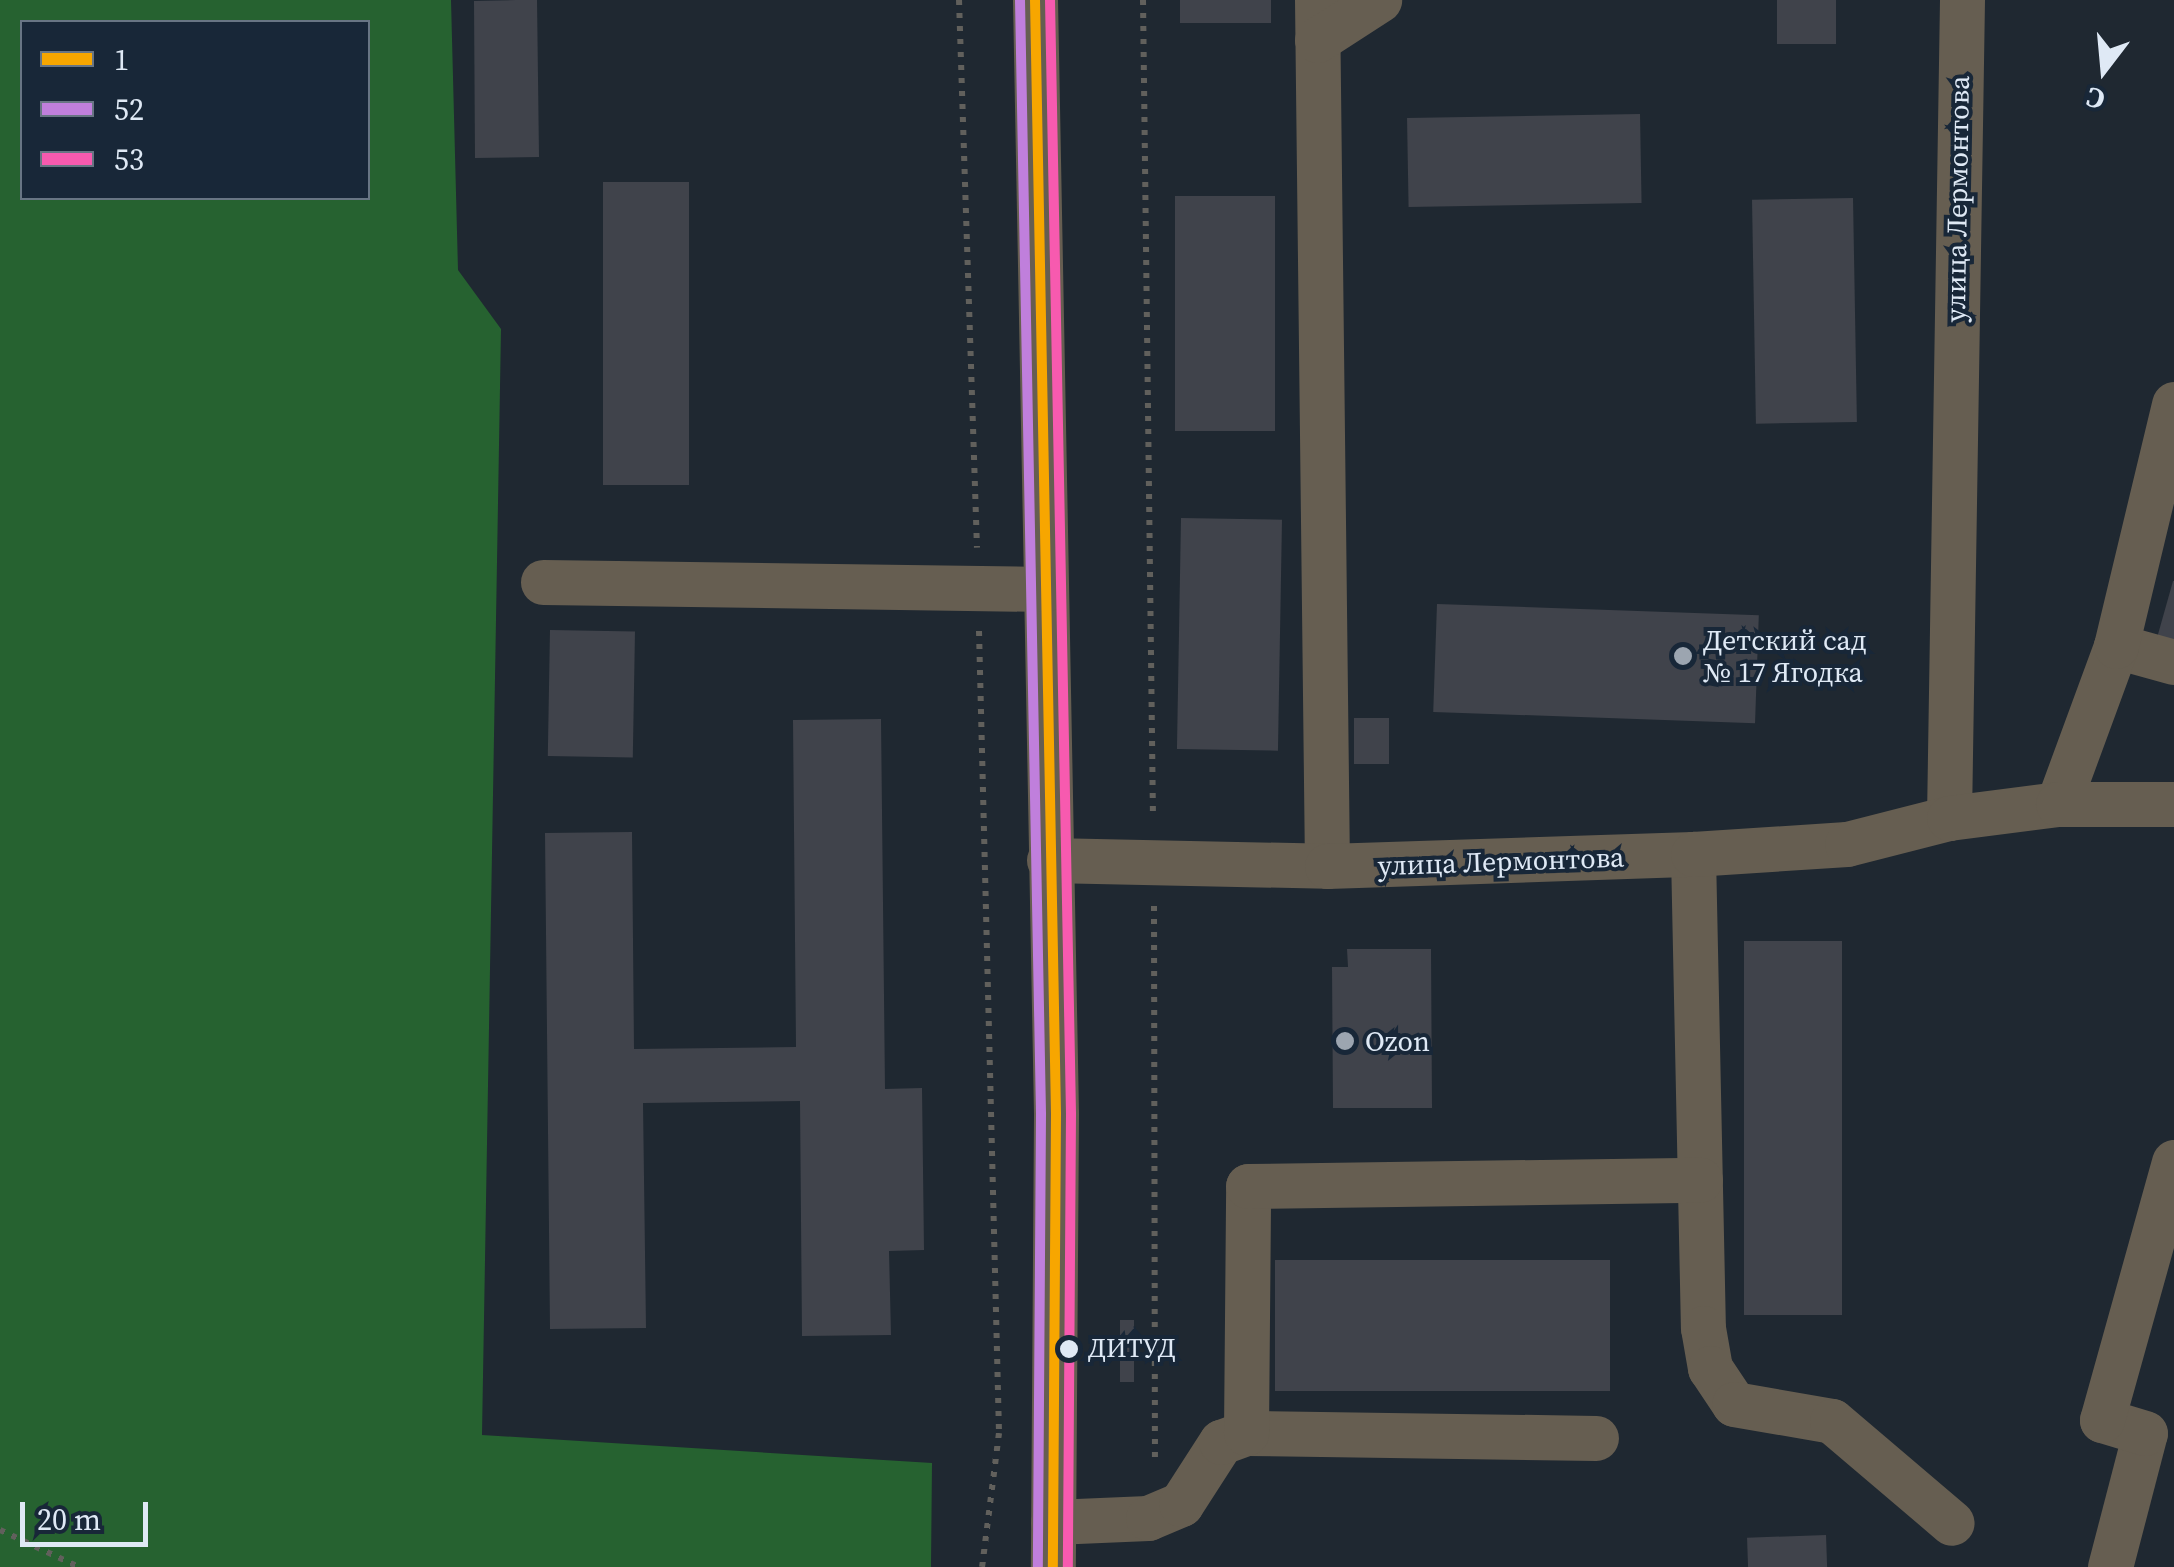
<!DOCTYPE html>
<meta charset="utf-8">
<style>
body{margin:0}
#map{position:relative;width:2174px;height:1567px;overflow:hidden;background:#1f2831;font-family:"Source Serif 4",serif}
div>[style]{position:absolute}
.forest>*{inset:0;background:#266230}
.building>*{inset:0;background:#40434b;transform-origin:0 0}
.path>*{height:6px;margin-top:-3px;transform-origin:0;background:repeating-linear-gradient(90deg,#61605c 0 5px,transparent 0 13px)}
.minor>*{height:45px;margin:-22.5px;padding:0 22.5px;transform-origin:22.5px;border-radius:22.5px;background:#665e51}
.bus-1>*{height:10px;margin:-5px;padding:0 5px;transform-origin:5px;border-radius:5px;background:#f7a600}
.bus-2>*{height:10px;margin:-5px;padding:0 5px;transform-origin:5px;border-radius:5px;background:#c07fdc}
.bus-3>*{height:10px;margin:-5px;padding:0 5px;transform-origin:5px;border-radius:5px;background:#f75aaf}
.dots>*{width:28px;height:28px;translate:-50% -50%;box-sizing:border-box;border:5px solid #182738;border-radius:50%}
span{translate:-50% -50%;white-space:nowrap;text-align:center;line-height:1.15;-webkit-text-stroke:8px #182738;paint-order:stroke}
.bus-label{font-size:26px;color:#dfe9f5}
.left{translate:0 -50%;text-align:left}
.street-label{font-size:28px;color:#dfe9f5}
.poi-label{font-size:28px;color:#dfe9f5}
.legend{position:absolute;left:20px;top:20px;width:350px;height:180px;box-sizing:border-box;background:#182738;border:2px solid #687584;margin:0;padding:12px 18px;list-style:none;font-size:30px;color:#dfe9f5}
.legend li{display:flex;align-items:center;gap:20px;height:50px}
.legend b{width:50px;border:2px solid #687584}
.north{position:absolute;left:2054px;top:20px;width:100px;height:100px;-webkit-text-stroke:8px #182738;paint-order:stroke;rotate:196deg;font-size:28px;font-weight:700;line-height:40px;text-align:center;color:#dfe9f5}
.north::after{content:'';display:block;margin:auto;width:35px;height:45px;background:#dfe9f5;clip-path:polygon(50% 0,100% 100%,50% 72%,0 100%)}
.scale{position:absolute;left:20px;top:1502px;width:128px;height:45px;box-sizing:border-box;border:5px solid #dfe9f5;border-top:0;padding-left:12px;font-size:30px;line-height:35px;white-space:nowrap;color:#dfe9f5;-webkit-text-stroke:8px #182738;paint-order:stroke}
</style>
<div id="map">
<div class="forest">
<div style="clip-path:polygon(evenodd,0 0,451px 0,458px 270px,501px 329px,482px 1435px,932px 1463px,931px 1567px,0 1567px,0 0,22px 22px,368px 22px,368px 198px,22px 198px,22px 22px)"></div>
</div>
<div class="building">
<div style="clip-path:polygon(516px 0,537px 0,539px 157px,475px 158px,474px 1px)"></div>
<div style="left:1180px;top:0;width:91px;height:23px"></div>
<div style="left:1777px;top:0;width:59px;height:44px"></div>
<div style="left:1640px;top:114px;width:89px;height:233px;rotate:89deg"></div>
<div style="left:603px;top:182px;width:86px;height:303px"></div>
<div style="left:1275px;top:196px;width:235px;height:100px;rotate:90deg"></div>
<div style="left:1853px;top:198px;width:224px;height:101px;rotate:89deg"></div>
<div style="left:1181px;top:518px;width:101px;height:231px;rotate:1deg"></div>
<div style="clip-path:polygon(2173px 581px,2174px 581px,2174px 642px,2157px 638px)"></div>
<div style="left:1437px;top:604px;width:322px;height:108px;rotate:2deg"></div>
<div style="left:550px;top:630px;width:85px;height:126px;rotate:1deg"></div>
<div style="left:1354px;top:718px;width:35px;height:46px"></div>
<div style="clip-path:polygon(881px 719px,885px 1089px,922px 1088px,924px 1250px,889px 1251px,891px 1335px,802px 1336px,800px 1101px,643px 1103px,646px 1328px,550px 1329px,545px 833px,632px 832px,634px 1049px,796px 1047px,793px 720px)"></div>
<div style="left:1744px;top:941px;width:98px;height:374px"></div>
<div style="clip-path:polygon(1347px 949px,1431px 949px,1432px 1108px,1333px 1108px,1332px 967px,1348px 967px)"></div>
<div style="left:1610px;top:1260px;width:131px;height:335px;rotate:90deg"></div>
<div style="left:1120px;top:1320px;width:14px;height:62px"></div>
<div style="left:1826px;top:1535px;width:32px;height:79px;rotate:88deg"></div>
</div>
<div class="path">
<div style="left:959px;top:0;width:548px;rotate:88.12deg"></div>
<div style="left:1143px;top:0;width:819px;rotate:89.3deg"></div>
<div style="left:979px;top:631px;width:802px;rotate:88.57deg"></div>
<div style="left:999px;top:1433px;width:135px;rotate:97.2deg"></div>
<div style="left:1154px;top:906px;width:558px;rotate:89.9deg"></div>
<div style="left:0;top:1530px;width:87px;rotate:25.1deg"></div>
</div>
<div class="minor">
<div style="left:1035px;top:0;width:1114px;rotate:88.92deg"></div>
<div style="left:1056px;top:1114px;width:453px;rotate:90.4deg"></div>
<div style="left:1317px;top:0;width:866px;rotate:89.34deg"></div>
<div style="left:1317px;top:40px;width:74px;rotate:-32.8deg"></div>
<div style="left:543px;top:582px;width:502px;rotate:0.8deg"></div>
<div style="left:2116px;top:646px;width:60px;rotate:15.4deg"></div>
<div style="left:2058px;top:804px;width:168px;rotate:-69.8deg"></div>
<div style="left:2116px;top:646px;width:249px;rotate:-76.5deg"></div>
<div style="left:1949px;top:818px;width:818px;rotate:-89.09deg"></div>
<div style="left:1693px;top:854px;width:474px;rotate:88.8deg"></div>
<div style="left:1703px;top:1328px;width:41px;rotate:80.1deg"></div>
<div style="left:1710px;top:1368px;width:43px;rotate:56.3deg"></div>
<div style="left:1734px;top:1404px;width:99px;rotate:9.8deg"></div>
<div style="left:1832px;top:1421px;width:157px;rotate:40.4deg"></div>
<div style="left:1049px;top:860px;width:278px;rotate:1.2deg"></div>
<div style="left:1327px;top:866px;width:366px;rotate:-1.9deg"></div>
<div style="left:1693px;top:854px;width:154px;rotate:-3.7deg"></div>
<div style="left:1847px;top:844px;width:105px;rotate:-14.3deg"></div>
<div style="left:1949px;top:818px;width:110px;rotate:-7.3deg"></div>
<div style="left:2058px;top:804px;width:116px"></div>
<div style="left:1246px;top:1433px;width:350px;rotate:0.8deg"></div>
<div style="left:1053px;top:1522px;width:95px;rotate:-2.4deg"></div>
<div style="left:1148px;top:1518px;width:36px;rotate:-23deg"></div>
<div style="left:1181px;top:1504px;width:74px;rotate:-57.2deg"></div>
<div style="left:1221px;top:1442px;width:27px;rotate:-20deg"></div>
<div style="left:1246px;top:1433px;width:247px;rotate:-89.5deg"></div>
<div style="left:1248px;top:1186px;width:452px;rotate:-0.8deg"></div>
<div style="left:2110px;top:1567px;width:138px;rotate:-75.4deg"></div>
<div style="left:2145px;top:1433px;width:45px;rotate:-163.2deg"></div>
<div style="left:2102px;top:1420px;width:268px;rotate:-74.4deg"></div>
</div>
<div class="bus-1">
<div style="left:1035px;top:0;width:1114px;rotate:88.92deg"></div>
<div style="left:1056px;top:1114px;width:453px;rotate:90.4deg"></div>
</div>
<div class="bus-2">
<div style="left:1020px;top:0;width:1114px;rotate:88.92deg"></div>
<div style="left:1041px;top:1114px;width:453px;rotate:90.4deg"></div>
</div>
<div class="bus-3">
<div style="left:1050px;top:0;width:1114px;rotate:88.92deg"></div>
<div style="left:1071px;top:1114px;width:453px;rotate:90.4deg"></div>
</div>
<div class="dots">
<div style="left:1683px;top:656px;background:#9ca5b0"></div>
<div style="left:1345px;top:1041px;background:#9ca5b0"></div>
<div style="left:1069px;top:1349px;background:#dfe9f5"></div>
</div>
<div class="bus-label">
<span class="left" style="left:1088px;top:1349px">ДИТУД</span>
</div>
<div class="street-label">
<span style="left:1957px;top:199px;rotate:-89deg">улица Лермонтова</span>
<span style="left:1501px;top:861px;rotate:-2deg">улица Лермонтова</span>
</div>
<div class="poi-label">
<span class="left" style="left:1703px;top:656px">Детский сад<br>№ 17 Ягодка</span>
<span class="left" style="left:1365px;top:1041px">Ozon</span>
</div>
<ul class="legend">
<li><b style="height:12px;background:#f7a600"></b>1</li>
<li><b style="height:12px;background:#c07fdc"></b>52</li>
<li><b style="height:12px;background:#f75aaf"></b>53</li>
</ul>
<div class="north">С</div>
<div class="scale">20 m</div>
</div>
